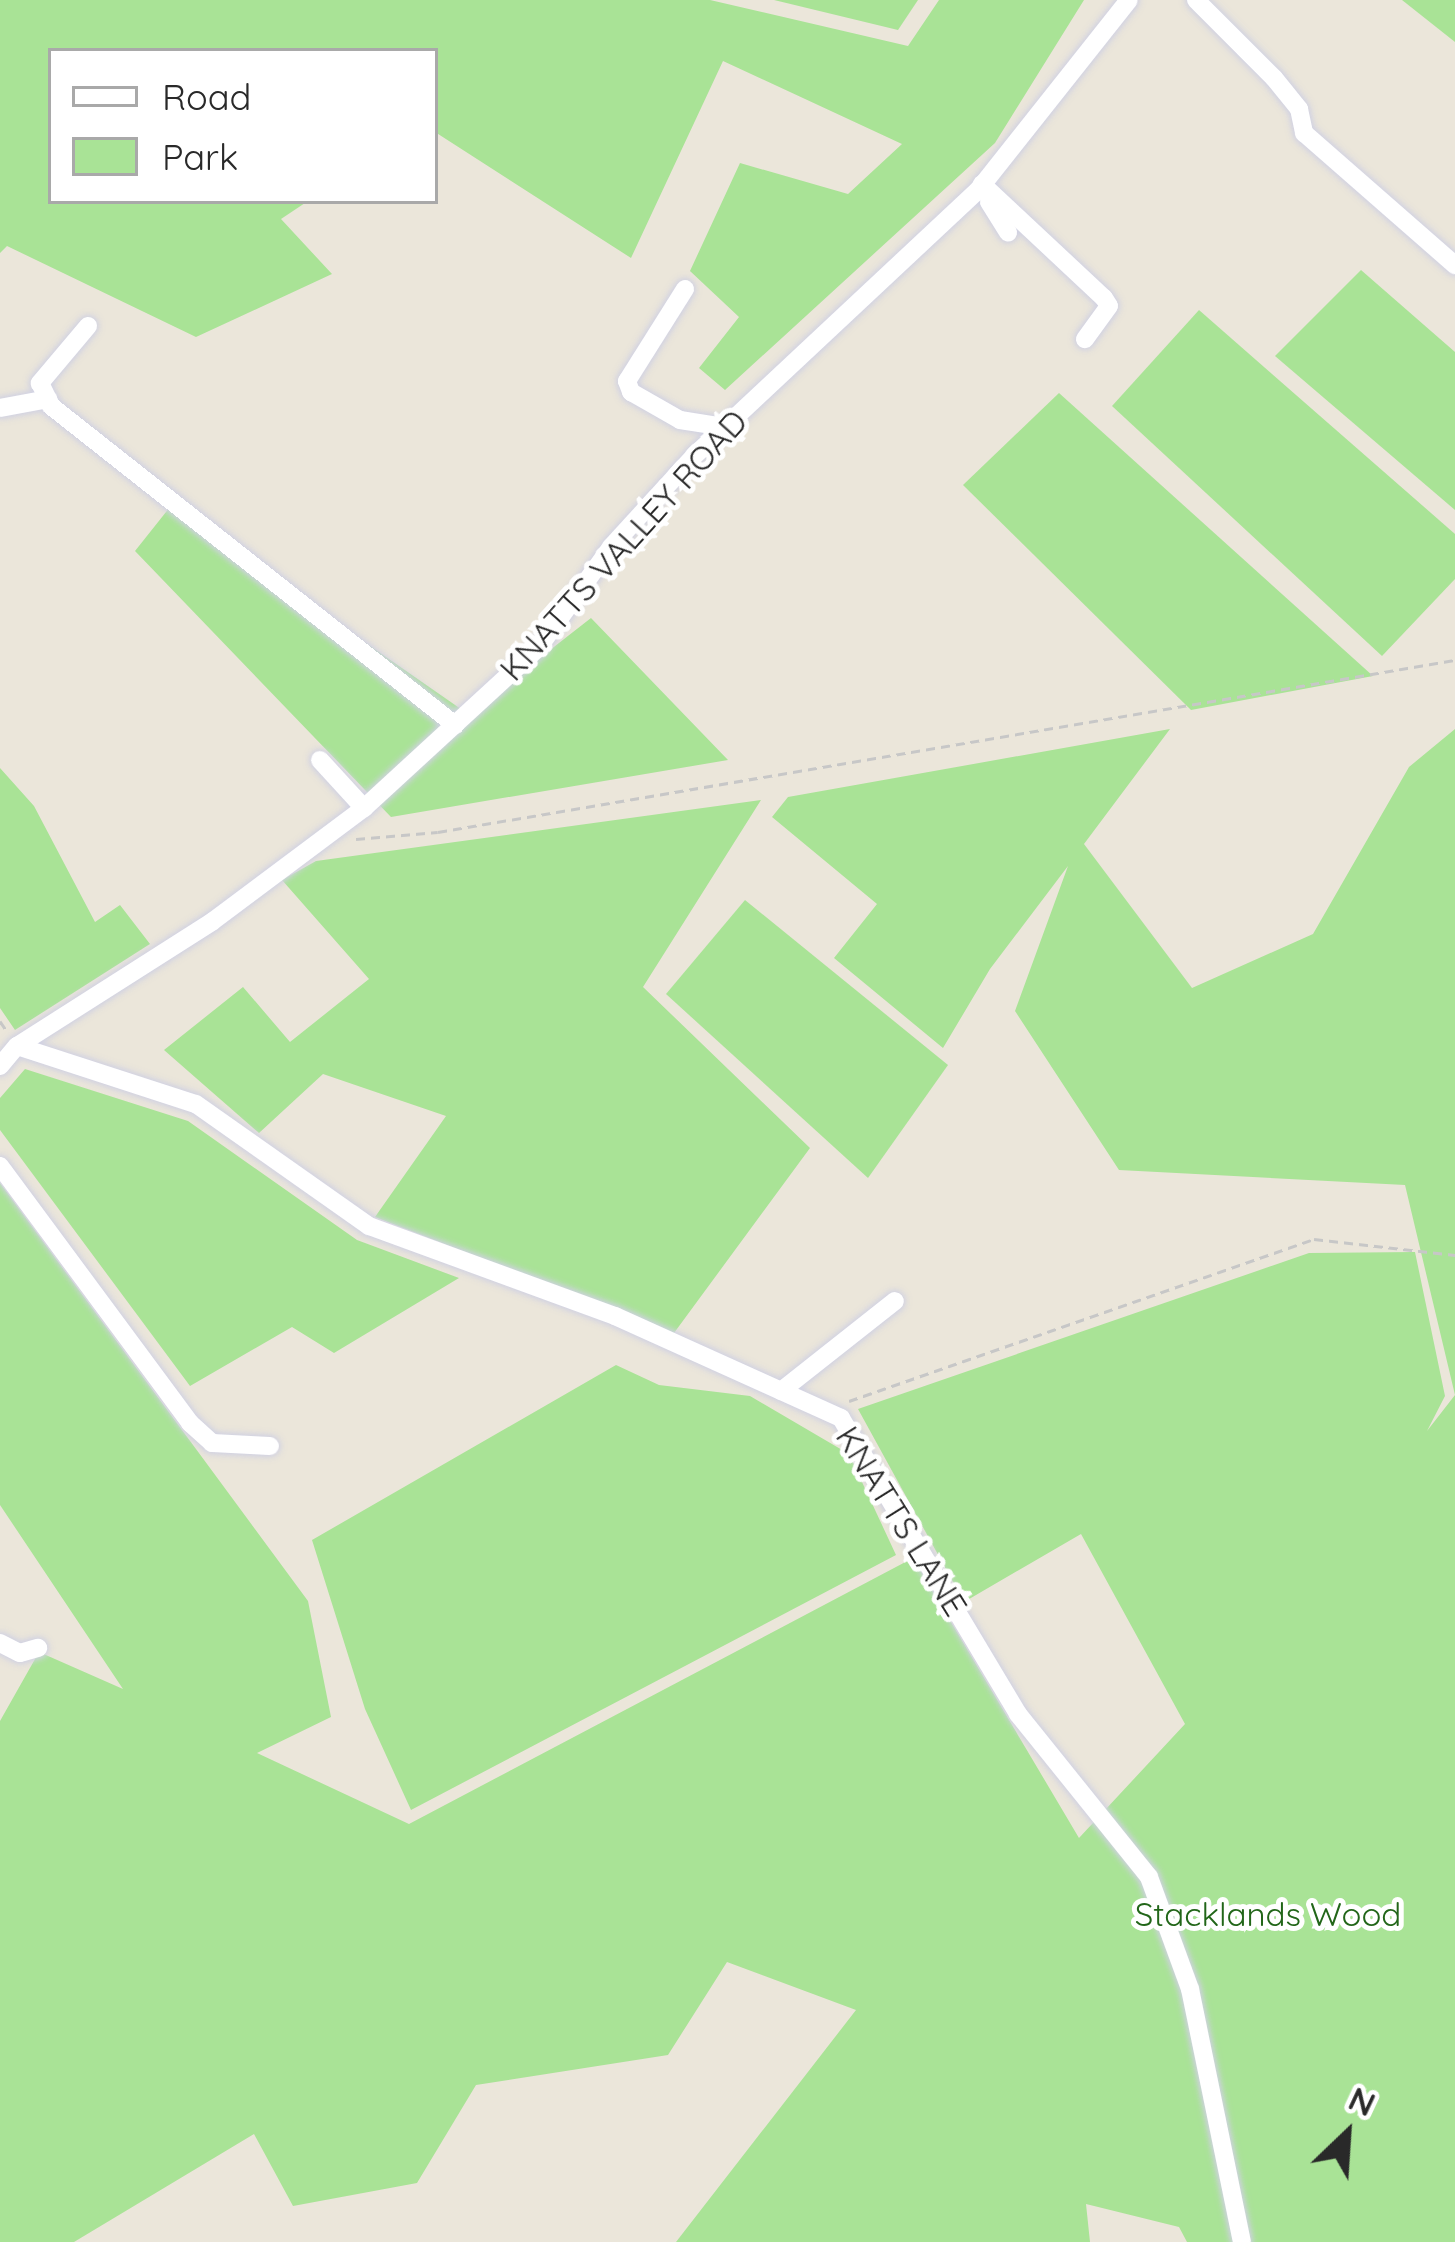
<!DOCTYPE html>
<style>
body{margin:0}
#map{position:relative;width:1455px;height:2242px;overflow:hidden;background:#ebe6da;font-family:Quicksand,sans-serif}
div>[style]{position:absolute}
.green>*{inset:0;background:#a9e396}
.path>*{height:3px;margin-top:-1.5px;transform-origin:0;background:repeating-linear-gradient(90deg,#c7c7c7 0 9px,transparent 0 15px)}
.roads{filter:drop-shadow(0 0 3px #d0d1e2) drop-shadow(0 0 3px #d0d1e2)}
.minor>*{height:18px;margin:-9px;padding:0 9px;transform-origin:9px;border-radius:9px;background:#fff}
span{translate:-50% -50%;white-space:nowrap;text-align:center;line-height:1.15;-webkit-text-stroke:10px #fff;paint-order:stroke}
.street-label{font-size:33px;color:#292929}
.park-label{font-size:33px;color:#226619}
.legend{position:absolute;left:48px;top:48px;width:390px;height:156px;box-sizing:border-box;background:#fff;border:3px solid #a9a9a9;margin:0;padding:15px 21px;list-style:none;font-size:36px;color:#292929}
.legend li{display:flex;align-items:center;gap:24px;height:60px}
.legend b{width:60px;border:3px solid #a9a9a9}
.north{position:absolute;left:1287px;top:2074px;width:120px;height:120px;-webkit-text-stroke:9px #fff;paint-order:stroke;rotate:25deg;font-size:33px;font-weight:700;line-height:48px;text-align:center;color:#292929}
.north::after{content:'';display:block;margin:auto;width:42px;height:54px;background:#292929;clip-path:polygon(50% 0,100% 100%,50% 72%,0 100%)}
</style>
<div id="map">
<div class="green">
<div style="clip-path:polygon(0 0,710px 0,908px 46px,939px 0,1084px 0,995px 143px,725px 390px,699px 368px,739px 317px,690px 271px,740px 163px,848px 194px,902px 144px,723px 61px,631px 258px,435px 132px,435px 51px,51px 51px,51px 201px,308px 201px,281px 219px,332px 274px,196px 337px,7px 246px,0 253px)"></div>
<div style="clip-path:polygon(774px 0,918px 0,898px 30px)"></div>
<div style="clip-path:polygon(1402px 0,1455px 0,1455px 42px)"></div>
<div style="clip-path:polygon(1361px 270px,1455px 352px,1455px 510px,1275px 356px)"></div>
<div style="clip-path:polygon(1199px 310px,1455px 534px,1455px 579px,1382px 656px,1112px 406px)"></div>
<div style="clip-path:polygon(1059px 393px,1373px 676px,1191px 710px,963px 485px)"></div>
<div style="clip-path:polygon(170px 507px,468px 714px,591px 618px,728px 760px,391px 817px,135px 551px)"></div>
<div style="clip-path:polygon(1170px 729px,1084px 844px,1192px 988px,1313px 934px,1409px 767px,1455px 729px,1455px 2242px,1187px 2242px,1179px 2227px,1086px 2204px,1090px 2242px,676px 2242px,856px 2010px,727px 1962px,668px 2055px,476px 2085px,417px 2183px,293px 2206px,254px 2134px,74px 2242px,0 2242px,0 1721px,39px 1652px,123px 1689px,0 1505px,0 1183px,308px 1601px,331px 1717px,257px 1753px,409px 1824px,913px 1558px,1079px 1838px,1185px 1724px,1081px 1534px,964px 1602px,858px 1409px,1309px 1253px,1415px 1252px,1445px 1396px,1427px 1431px,1455px 1395px,1405px 1185px,1119px 1170px,1015px 1011px,1068px 866px,990px 969px,943px 1048px,834px 958px,877px 904px,772px 817px,788px 797px)"></div>
<div style="clip-path:polygon(0 768px,34px 806px,95px 922px,120px 905px,150px 944px,15px 1030px,0 1008px)"></div>
<div style="clip-path:polygon(761px 800px,643px 987px,810px 1148px,674px 1333px,375px 1217px,446px 1116px,323px 1074px,259px 1133px,164px 1050px,243px 987px,290px 1042px,369px 979px,282px 880px,316px 861px)"></div>
<div style="clip-path:polygon(745px 900px,948px 1065px,868px 1178px,666px 994px)"></div>
<div style="clip-path:polygon(25px 1069px,188px 1121px,357px 1240px,459px 1278px,334px 1353px,292px 1327px,190px 1386px,0 1130px,0 1098px)"></div>
<div style="clip-path:polygon(616px 1365px,659px 1385px,750px 1396px,849px 1454px,896px 1555px,411px 1810px,365px 1709px,312px 1540px)"></div>
</div>
<div class="path">
<div style="left:356px;top:839px;width:82px;rotate:-4.9deg"></div>
<div style="left:438px;top:832px;width:1031px;rotate:-9.6deg"></div>
<div style="left:0;top:1021px;width:11px;rotate:56deg"></div>
<div style="left:849px;top:1401px;width:492px;rotate:-19.2deg"></div>
<div style="left:1314px;top:1239px;width:142px;rotate:6.5deg"></div>
</div>
<div class="roads">
<div class="minor">
<div style="left:1196px;top:0;width:110px;rotate:45deg"></div>
<div style="left:1274px;top:78px;width:40px;rotate:51deg"></div>
<div style="left:1299px;top:109px;width:25px;rotate:78deg"></div>
<div style="left:1304px;top:133px;width:201px;rotate:41.2deg"></div>
<div style="left:982px;top:184px;width:167px;rotate:43.1deg"></div>
<div style="left:1104px;top:298px;width:9px;rotate:58deg"></div>
<div style="left:1109px;top:306px;width:41px;rotate:126deg"></div>
<div style="left:989px;top:202px;width:36px;rotate:58deg"></div>
<div style="left:685px;top:289px;width:109px;rotate:122.2deg"></div>
<div style="left:627px;top:381px;width:12px;rotate:70deg"></div>
<div style="left:631px;top:392px;width:56px;rotate:29.7deg"></div>
<div style="left:680px;top:420px;width:46px;rotate:8.8deg"></div>
<div style="left:88px;top:326px;width:75px;rotate:130.1deg"></div>
<div style="left:40px;top:383px;width:25px;rotate:64deg"></div>
<div style="left:51px;top:406px;width:515px;rotate:38.29deg"></div>
<div style="left:0;top:408px;width:49px;rotate:-10.6deg"></div>
<div style="left:320px;top:760px;width:65px;rotate:47.5deg"></div>
<div style="left:17px;top:1046px;width:188px;rotate:18deg"></div>
<div style="left:196px;top:1104px;width:212px;rotate:35.2deg"></div>
<div style="left:369px;top:1226px;width:262px;rotate:20.1deg"></div>
<div style="left:615px;top:1316px;width:248px;rotate:24.3deg"></div>
<div style="left:841px;top:1418px;width:345px;rotate:59.1deg"></div>
<div style="left:1018px;top:1714px;width:209px;rotate:51.2deg"></div>
<div style="left:1149px;top:1877px;width:119px;rotate:69.9deg"></div>
<div style="left:1190px;top:1989px;width:258px;rotate:78.4deg"></div>
<div style="left:0;top:1066px;width:26px;rotate:-50deg"></div>
<div style="left:17px;top:1046px;width:232px;rotate:-32.5deg"></div>
<div style="left:213px;top:921px;width:189px;rotate:-36.8deg"></div>
<div style="left:364px;top:808px;width:238px;rotate:-42.6deg"></div>
<div style="left:539px;top:647px;width:123px;rotate:-54.2deg"></div>
<div style="left:611px;top:547px;width:123px;rotate:-47.6deg"></div>
<div style="left:694px;top:456px;width:391px;rotate:-43.1deg"></div>
<div style="left:979px;top:189px;width:241px;rotate:-51.6deg"></div>
<div style="left:0;top:1166px;width:320px;rotate:53.5deg"></div>
<div style="left:190px;top:1423px;width:30px;rotate:42deg"></div>
<div style="left:212px;top:1443px;width:58px;rotate:3deg"></div>
<div style="left:781px;top:1391px;width:145px;rotate:-38.3deg"></div>
<div style="left:0;top:1643px;width:22px;rotate:27deg"></div>
<div style="left:20px;top:1653px;width:19px;rotate:-16deg"></div>
</div>
</div>
<div class="street-label">
<span style="left:623px;top:545px;rotate:-48deg">KNATTS VALLEY ROAD</span>
<span style="left:902px;top:1521px;rotate:58deg">KNATTS LANE</span>
</div>
<div class="park-label">
<span style="left:1268px;top:1914px">Stacklands Wood</span>
</div>
<ul class="legend">
<li><b style="height:15px;background:#fff"></b>Road</li>
<li><b style="height:33px;background:#a9e396"></b>Park</li>
</ul>
<div class="north">N</div>
</div>
